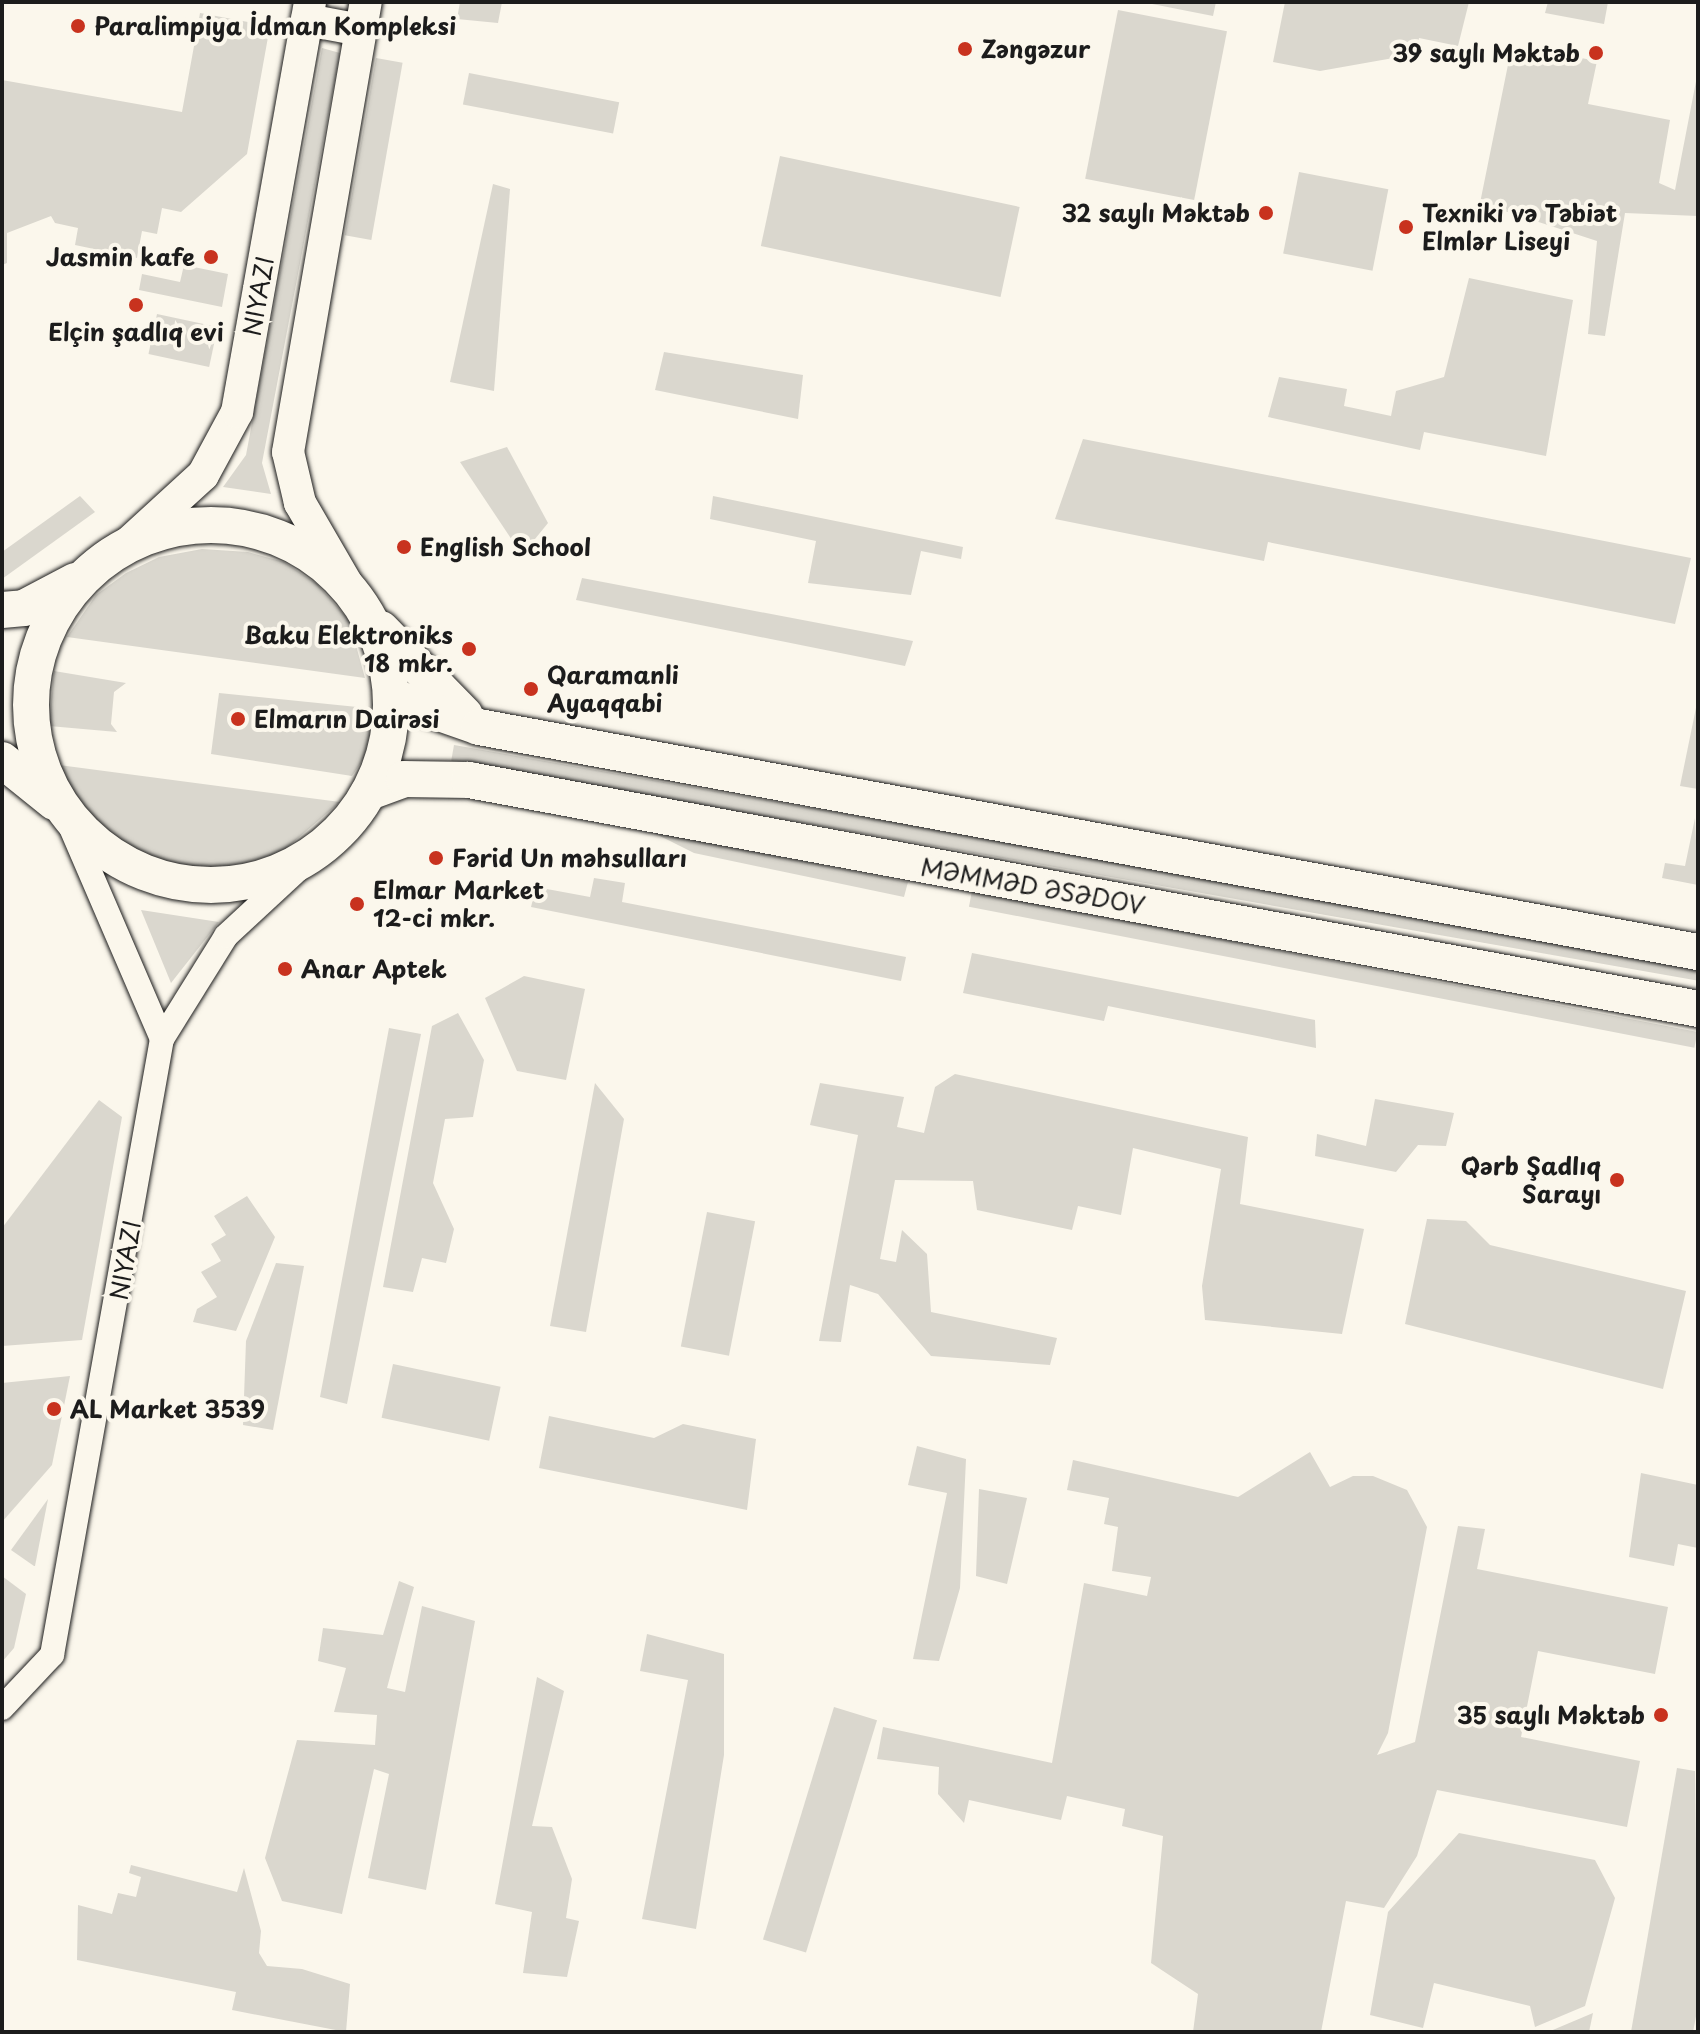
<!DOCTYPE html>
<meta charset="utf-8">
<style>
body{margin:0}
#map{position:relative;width:1700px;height:2034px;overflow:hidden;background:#fbf7ec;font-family:"Playpen Sans",sans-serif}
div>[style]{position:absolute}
.green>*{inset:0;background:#dad7ce;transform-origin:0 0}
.roads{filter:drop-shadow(0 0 2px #1c1c1c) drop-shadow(0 0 2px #1c1c1c)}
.street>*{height:24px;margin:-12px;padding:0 12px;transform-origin:12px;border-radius:12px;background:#fbf7ec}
.secondary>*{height:32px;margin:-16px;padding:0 16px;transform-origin:16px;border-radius:16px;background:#fbf7ec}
.primary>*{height:36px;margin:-18px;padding:0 18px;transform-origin:18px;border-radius:18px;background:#fbf7ec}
.primary>.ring{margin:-18px;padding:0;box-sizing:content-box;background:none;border:36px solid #fbf7ec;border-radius:50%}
.dots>*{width:22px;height:22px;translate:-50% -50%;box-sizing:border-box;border:4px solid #fbf7ec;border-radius:50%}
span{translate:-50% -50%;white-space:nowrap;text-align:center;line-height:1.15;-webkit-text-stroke:8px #fbf7ec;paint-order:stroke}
.poi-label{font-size:24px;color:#1c1c1c;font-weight:700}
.left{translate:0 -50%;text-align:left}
.right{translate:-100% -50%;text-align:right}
.street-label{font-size:24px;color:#1c1c1c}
.frame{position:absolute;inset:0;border:4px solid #1c1c1c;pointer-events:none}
</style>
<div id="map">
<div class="green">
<div style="clip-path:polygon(460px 2px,502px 2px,498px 23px,457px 19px)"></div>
<div style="clip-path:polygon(1142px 2px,1216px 2px,1213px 16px)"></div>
<div style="clip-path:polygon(1285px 2px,1469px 2px,1458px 46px,1419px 38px,1416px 54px,1320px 71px,1273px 62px)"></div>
<div style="clip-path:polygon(1548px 2px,1608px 2px,1604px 24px,1545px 13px)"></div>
<div style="left:1118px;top:10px;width:111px;height:172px;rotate:11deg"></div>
<div style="clip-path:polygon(200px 13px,270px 26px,247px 154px,181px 212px,162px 208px,157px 234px,142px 231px,137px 258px,75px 245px,78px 228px,55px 223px,51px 216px,7px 233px,7px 263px,2px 265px,2px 80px,182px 112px)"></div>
<div style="clip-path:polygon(1512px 45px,1597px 61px,1588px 104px,1670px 120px,1659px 183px,1675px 190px,1698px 71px,1698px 216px,1625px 213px,1605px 336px,1588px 334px,1597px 241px,1480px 203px)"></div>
<div style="clip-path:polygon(322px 48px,340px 53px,262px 463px,271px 494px,223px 487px,246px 455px)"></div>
<div style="left:376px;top:58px;width:27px;height:180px;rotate:10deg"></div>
<div style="left:469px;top:73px;width:153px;height:32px;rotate:11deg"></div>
<div style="left:780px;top:156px;width:245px;height:92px;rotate:12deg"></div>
<div style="left:1299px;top:172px;width:91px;height:83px;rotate:11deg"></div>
<div style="clip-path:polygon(493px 184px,510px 189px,494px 391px,450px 382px)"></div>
<div style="clip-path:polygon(184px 265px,228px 274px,222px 307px,139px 290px,142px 274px,180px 282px)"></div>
<div style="clip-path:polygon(1469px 278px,1573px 300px,1546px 456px,1424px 432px,1420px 450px,1268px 417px,1279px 377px,1347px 389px,1344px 406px,1391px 416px,1396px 391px,1444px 377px)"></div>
<div style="left:157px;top:314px;width:62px;height:41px;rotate:12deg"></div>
<div style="clip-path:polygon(664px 352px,803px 375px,798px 419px,655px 390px)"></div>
<div style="clip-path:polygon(1083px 439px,1691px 558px,1675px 624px,1268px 542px,1264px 561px,1055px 519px)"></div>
<div style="clip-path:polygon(507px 447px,548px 523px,522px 555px,460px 462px)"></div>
<div style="clip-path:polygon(80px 496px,95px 512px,2px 579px,2px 552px)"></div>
<div style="clip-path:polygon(713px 496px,963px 547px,961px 559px,921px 551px,911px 595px,808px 583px,816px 541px,710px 519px)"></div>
<div style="clip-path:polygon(202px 549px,248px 552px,284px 562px,317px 584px,349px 620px,365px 678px,67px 637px,96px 595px,126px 573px,159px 557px)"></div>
<div style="clip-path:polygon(582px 578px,913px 641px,905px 666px,576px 600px)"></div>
<div style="clip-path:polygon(54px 671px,126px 683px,114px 692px,111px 724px,117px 732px,49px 726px)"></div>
<div style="clip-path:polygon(219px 693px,367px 708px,370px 733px,364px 758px,352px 776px,211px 754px)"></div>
<div style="clip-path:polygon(1698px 698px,1698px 789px,1680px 786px)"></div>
<div style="left:454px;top:745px;width:1265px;height:16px;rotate:10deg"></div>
<div style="clip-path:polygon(59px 765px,340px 802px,283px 851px,247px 863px,208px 868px,169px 863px,130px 848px,99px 825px,73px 798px)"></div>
<div style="clip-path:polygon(1695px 818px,1698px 885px,1662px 878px,1665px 863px,1685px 866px)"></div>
<div style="clip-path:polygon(650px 831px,908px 882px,904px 897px,694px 853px)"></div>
<div style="clip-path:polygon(594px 878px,625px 883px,622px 902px,906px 957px,901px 981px,531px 907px,536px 887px,590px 897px)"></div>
<div style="left:972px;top:891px;width:739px;height:16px;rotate:11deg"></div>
<div style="clip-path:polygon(141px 910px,219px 922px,171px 983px)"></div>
<div style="clip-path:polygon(972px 953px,1315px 1020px,1316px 1048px,1108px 1006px,1104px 1021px,963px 993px)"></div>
<div style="clip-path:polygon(524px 976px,585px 989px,566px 1080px,517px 1071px,485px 998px)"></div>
<div style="clip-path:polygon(458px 1013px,484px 1060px,473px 1117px,445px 1119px,433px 1183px,454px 1229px,446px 1263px,422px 1258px,413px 1292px,383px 1287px,432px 1026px)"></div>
<div style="clip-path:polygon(389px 1028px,421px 1034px,347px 1404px,320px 1397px)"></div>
<div style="clip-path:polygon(955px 1074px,1248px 1137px,1240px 1204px,1364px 1229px,1342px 1334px,1205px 1320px,1202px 1286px,1221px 1169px,1133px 1148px,1121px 1215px,1078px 1206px,1072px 1230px,977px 1210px,973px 1181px,895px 1180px,880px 1259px,896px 1262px,902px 1230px,927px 1254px,931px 1312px,1057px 1338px,1050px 1365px,931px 1356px,878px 1294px,850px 1285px,841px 1342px,819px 1341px,858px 1135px,810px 1125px,820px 1083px,904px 1097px,897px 1127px,924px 1133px,935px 1087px)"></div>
<div style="clip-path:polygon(595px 1083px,624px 1119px,586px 1332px,550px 1326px)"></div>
<div style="clip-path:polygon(1375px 1099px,1454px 1113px,1446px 1146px,1418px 1145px,1396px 1172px,1315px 1156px,1317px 1134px,1366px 1146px)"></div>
<div style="clip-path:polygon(99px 1100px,122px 1117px,82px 1340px,2px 1346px,2px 1228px)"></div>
<div style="clip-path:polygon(247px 1196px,275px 1237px,236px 1331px,193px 1322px,197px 1309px,217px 1297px,201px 1272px,221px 1261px,211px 1244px,226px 1235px,214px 1216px)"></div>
<div style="left:707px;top:1212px;width:49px;height:137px;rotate:11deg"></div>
<div style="clip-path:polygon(1427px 1219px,1466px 1221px,1490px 1245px,1686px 1291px,1663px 1389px,1405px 1324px)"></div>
<div style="clip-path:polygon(276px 1263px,304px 1266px,273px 1430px,243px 1425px,246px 1341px)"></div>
<div style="left:393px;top:1364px;width:110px;height:55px;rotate:12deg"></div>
<div style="clip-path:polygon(70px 1376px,52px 1465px,2px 1522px,2px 1383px)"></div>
<div style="clip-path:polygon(549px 1416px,654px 1438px,683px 1424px,756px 1439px,747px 1510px,539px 1468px)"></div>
<div style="clip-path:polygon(917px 1446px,966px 1459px,960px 1588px,939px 1661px,913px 1659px,947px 1493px,908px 1485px)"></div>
<div style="clip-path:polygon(1310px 1452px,1330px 1487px,1353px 1476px,1373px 1476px,1407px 1490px,1427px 1527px,1388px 1733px,1377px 1755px,1415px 1742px,1458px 1526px,1485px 1529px,1477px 1569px,1668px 1607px,1655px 1674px,1538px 1651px,1521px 1737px,1640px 1761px,1627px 1827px,1437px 1790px,1417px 1856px,1384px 1908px,1346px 1901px,1321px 2032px,1193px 2032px,1198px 1994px,1151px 1963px,1163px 1836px,1122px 1826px,1125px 1809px,1067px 1796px,1061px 1820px,969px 1800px,964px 1823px,938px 1794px,939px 1767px,877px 1759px,883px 1727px,1052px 1763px,1084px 1583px,1147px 1596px,1151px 1577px,1112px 1571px,1118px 1527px,1104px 1524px,1109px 1498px,1067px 1490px,1073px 1460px,1238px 1497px)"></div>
<div style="clip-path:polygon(1641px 1473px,1698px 1485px,1698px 1548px,1678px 1544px,1674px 1566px,1629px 1557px)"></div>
<div style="clip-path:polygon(979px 1489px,1027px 1498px,1007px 1584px,976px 1576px)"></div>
<div style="clip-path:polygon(48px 1499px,35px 1566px,34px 1566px,11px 1550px)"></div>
<div style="clip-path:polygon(2px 1576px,26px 1594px,14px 1648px,2px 1662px)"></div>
<div style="clip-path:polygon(399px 1581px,414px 1587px,387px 1688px,405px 1692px,422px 1606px,475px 1621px,426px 1890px,368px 1878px,389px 1774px,374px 1769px,342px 1914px,282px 1901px,265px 1858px,297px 1740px,375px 1745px,377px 1715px,334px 1712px,346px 1668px,318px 1661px,323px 1628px,383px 1635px)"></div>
<div style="clip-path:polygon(647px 1634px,724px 1654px,724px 1755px,696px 1929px,642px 1919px,688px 1680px,640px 1671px)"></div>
<div style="clip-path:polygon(537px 1677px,564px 1691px,532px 1826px,552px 1827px,572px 1879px,566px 1918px,579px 1921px,567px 1977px,523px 1973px,532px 1912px,495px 1904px)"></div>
<div style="left:834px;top:1707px;width:45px;height:243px;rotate:17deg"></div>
<div style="clip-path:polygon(1677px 1768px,1695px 1771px,1698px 2006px,1693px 2032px,1631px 2032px)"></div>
<div style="clip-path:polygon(1459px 1833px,1595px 1860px,1615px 1898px,1585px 2006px,1535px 2027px,1530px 2006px,1434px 1983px,1423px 2028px,1370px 2015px,1388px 1912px)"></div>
<div style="clip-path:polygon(131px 1865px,237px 1892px,244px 1868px,261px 1931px,259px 1953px,267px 1966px,302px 1969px,350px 1984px,346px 2032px,232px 2010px,236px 1992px,77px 1960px,78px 1905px,112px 1914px,118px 1893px,136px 1897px,141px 1877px,129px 1873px)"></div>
<div style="clip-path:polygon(1593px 2013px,1589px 2032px,1548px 2032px)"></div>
</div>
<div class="roads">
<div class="street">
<div style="left:162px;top:1039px;width:121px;rotate:-58.1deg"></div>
<div style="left:226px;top:936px;width:131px;rotate:-42.8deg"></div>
<div style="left:2px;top:1708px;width:73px;rotate:-46.7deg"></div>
<div style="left:52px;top:1655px;width:626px;rotate:-79.88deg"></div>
<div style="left:162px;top:1039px;width:250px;rotate:-113.3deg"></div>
</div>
<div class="secondary">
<div style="left:307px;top:20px;width:55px;rotate:10.5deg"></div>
<div style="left:123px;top:548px;width:108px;rotate:-42.4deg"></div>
<div style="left:203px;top:475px;width:72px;rotate:-61.6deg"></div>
<div style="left:237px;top:412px;width:416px;rotate:-79.9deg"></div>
<div style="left:351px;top:591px;width:102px;rotate:-120.1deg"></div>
<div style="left:300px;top:503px;width:52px;rotate:-103.2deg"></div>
<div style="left:288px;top:452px;width:457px;rotate:-80.2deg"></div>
</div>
<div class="primary">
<div class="ring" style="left:31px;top:525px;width:324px;height:324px"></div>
<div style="left:2px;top:610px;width:22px;rotate:-5deg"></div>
<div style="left:24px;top:608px;width:58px;rotate:-27.9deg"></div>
<div style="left:381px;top:629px;width:120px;rotate:45.7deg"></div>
<div style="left:391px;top:696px;width:93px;rotate:19.4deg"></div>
<div style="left:479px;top:727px;width:1240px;rotate:10.46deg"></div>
<div style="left:2px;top:760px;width:67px;rotate:38.9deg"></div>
<div style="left:369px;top:792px;width:37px;rotate:-20deg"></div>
<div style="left:404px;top:779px;width:65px;rotate:0.9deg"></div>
<div style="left:469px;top:780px;width:1250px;rotate:10.55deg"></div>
</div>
</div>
<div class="dots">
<div style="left:78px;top:26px;background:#c8321e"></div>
<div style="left:965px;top:49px;background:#c8321e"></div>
<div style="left:1596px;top:53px;background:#c8321e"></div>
<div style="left:1266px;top:213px;background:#c8321e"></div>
<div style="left:1406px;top:227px;background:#c8321e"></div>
<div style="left:211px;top:257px;background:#c8321e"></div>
<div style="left:136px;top:305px;background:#c8321e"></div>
<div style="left:404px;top:547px;background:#c8321e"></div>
<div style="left:469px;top:649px;background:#c8321e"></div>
<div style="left:531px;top:689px;background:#c8321e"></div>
<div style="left:238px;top:719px;background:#c8321e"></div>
<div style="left:436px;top:858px;background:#c8321e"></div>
<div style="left:357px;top:904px;background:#c8321e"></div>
<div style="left:285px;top:969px;background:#c8321e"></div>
<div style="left:1617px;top:1180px;background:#c8321e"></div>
<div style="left:54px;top:1409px;background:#c8321e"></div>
<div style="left:1661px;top:1715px;background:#c8321e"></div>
</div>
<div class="poi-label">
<span class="left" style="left:94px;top:26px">Paralimpiya İdman Kompleksi</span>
<span class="left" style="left:981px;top:49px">Zəngəzur</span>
<span class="right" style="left:1580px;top:53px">39 saylı Məktəb</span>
<span class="right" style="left:1250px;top:213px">32 saylı Məktəb</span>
<span class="left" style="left:1422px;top:227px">Texniki və Təbiət<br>Elmlər Liseyi</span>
<span class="right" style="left:195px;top:257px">Jasmin kafe</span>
<span style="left:136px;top:332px">Elçin şadlıq evi</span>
<span class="left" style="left:420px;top:547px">English School</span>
<span class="right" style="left:453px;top:649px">Baku Elektroniks<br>18 mkr.</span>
<span class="left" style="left:547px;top:689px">Qaramanli<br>Ayaqqabi</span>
<span class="left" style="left:254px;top:719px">Elmarın Dairəsi</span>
<span class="left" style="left:452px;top:858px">Fərid Un məhsulları</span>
<span class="left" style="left:373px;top:904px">Elmar Market<br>12-ci mkr.</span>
<span class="left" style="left:301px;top:969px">Anar Aptek</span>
<span class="right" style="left:1601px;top:1180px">Qәrb Şadlıq<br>Sarayı</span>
<span class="left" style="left:70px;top:1409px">AL Market 3539</span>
<span class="right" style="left:1645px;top:1715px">35 saylı Məktəb</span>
</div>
<div class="street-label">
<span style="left:258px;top:296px;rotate:-80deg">NIYAZI</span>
<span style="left:1033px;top:886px;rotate:10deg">MƏMMƏD ƏSƏDOV</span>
<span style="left:125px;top:1260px;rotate:-80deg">NIYAZI</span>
</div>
<div class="frame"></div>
</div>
